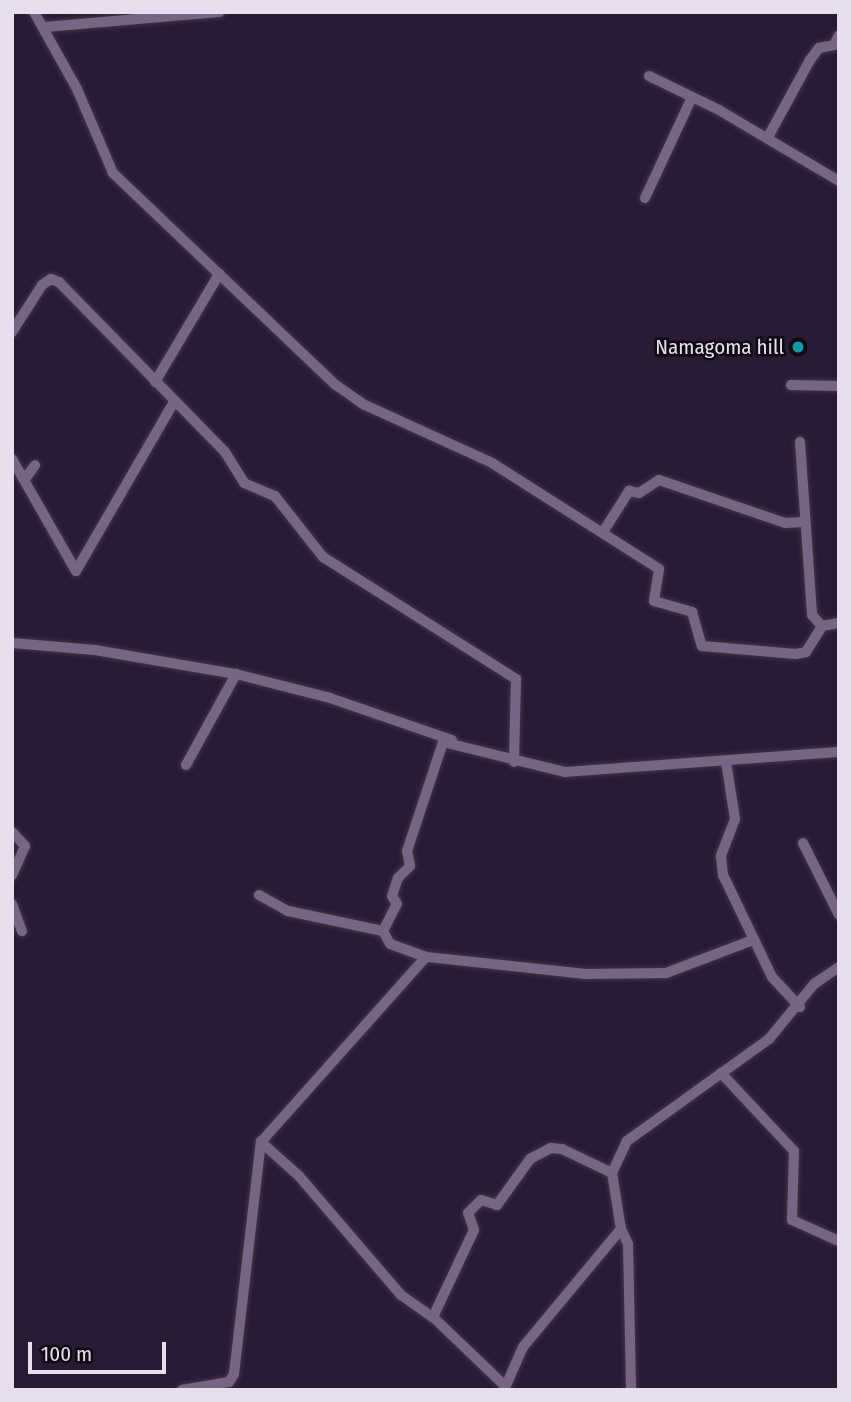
<!DOCTYPE html>
<style>
body{margin:0}
#map{position:relative;width:851px;height:1402px;overflow:hidden;background:#291b34;font-family:"Fira Sans Condensed",sans-serif}
div>[style]{position:absolute}
.roads{filter:drop-shadow(0 0 2px #413549) drop-shadow(0 0 2px #413549)}
.minor>*{height:10px;margin:-5px;padding:0 5px;transform-origin:5px;border-radius:5px;background:#766683}
.dots>*{width:19px;height:19px;translate:-50% -50%;box-sizing:border-box;border:4px solid #0f0913;border-radius:50%}
span{translate:-50% -50%;white-space:nowrap;text-align:center;line-height:1.15;-webkit-text-stroke:5px #0f0913;paint-order:stroke}
.poi-label{font-size:21px;color:#e7deee}
.right{translate:-100% -50%;text-align:right}
.frame{position:absolute;inset:0;border:14px solid #e7deee;pointer-events:none}
.scale{position:absolute;left:28px;top:1342px;width:138px;height:32px;box-sizing:border-box;border:4px solid #e7deee;border-top:0;padding-left:9px;font-size:21px;line-height:24px;white-space:nowrap;color:#e7deee;-webkit-text-stroke:5px #0f0913;paint-order:stroke}
</style>
<div id="map">
<div class="roads">
<div class="minor">
<div style="left:34px;top:12px;width:88px;rotate:60.8deg"></div>
<div style="left:77px;top:89px;width:91px;rotate:66.8deg"></div>
<div style="left:113px;top:173px;width:308px;rotate:43.6deg"></div>
<div style="left:336px;top:385px;width:35px;rotate:35deg"></div>
<div style="left:365px;top:405px;width:140px;rotate:24.5deg"></div>
<div style="left:492px;top:463px;width:198px;rotate:32.4deg"></div>
<div style="left:659px;top:569px;width:32px;rotate:99deg"></div>
<div style="left:654px;top:601px;width:40px;rotate:16deg"></div>
<div style="left:692px;top:612px;width:35px;rotate:74deg"></div>
<div style="left:702px;top:646px;width:94px;rotate:4.9deg"></div>
<div style="left:796px;top:654px;width:10px;rotate:-11deg"></div>
<div style="left:806px;top:652px;width:31px;rotate:-58deg"></div>
<div style="left:44px;top:27px;width:176px;rotate:-4.9deg"></div>
<div style="left:649px;top:76px;width:78px;rotate:25.9deg"></div>
<div style="left:719px;top:110px;width:139px;rotate:30.6deg"></div>
<div style="left:768px;top:137px;width:88px;rotate:-61.4deg"></div>
<div style="left:810px;top:60px;width:15px;rotate:-53deg"></div>
<div style="left:819px;top:48px;width:15px;rotate:-11deg"></div>
<div style="left:834px;top:45px;width:11px;rotate:-63deg"></div>
<div style="left:645px;top:198px;width:111px;rotate:-65deg"></div>
<div style="left:12px;top:332px;width:56px;rotate:-57.4deg"></div>
<div style="left:42px;top:285px;width:11px;rotate:-34deg"></div>
<div style="left:51px;top:279px;width:9px;rotate:21deg"></div>
<div style="left:59px;top:282px;width:238px;rotate:45.7deg"></div>
<div style="left:225px;top:452px;width:36px;rotate:58deg"></div>
<div style="left:244px;top:483px;width:34px;rotate:23deg"></div>
<div style="left:275px;top:496px;width:78px;rotate:51.8deg"></div>
<div style="left:323px;top:557px;width:228px;rotate:32.3deg"></div>
<div style="left:516px;top:679px;width:83px;rotate:91.4deg"></div>
<div style="left:155px;top:382px;width:126px;rotate:-59.3deg"></div>
<div style="left:791px;top:385px;width:48px;rotate:1.2deg"></div>
<div style="left:800px;top:442px;width:173px;rotate:86deg"></div>
<div style="left:812px;top:615px;width:15px;rotate:48deg"></div>
<div style="left:822px;top:626px;width:17px;rotate:-10deg"></div>
<div style="left:12px;top:459px;width:129px;rotate:60.3deg"></div>
<div style="left:76px;top:571px;width:195px;rotate:-59.9deg"></div>
<div style="left:25px;top:479px;width:17px;rotate:-54deg"></div>
<div style="left:603px;top:532px;width:49px;rotate:-57.6deg"></div>
<div style="left:629px;top:491px;width:10px;rotate:11deg"></div>
<div style="left:639px;top:493px;width:24px;rotate:-33deg"></div>
<div style="left:659px;top:480px;width:133px;rotate:18.8deg"></div>
<div style="left:785px;top:523px;width:19px;rotate:-3deg"></div>
<div style="left:12px;top:643px;width:83px;rotate:4.8deg"></div>
<div style="left:95px;top:650px;width:143px;rotate:9.7deg"></div>
<div style="left:236px;top:674px;width:97px;rotate:14.3deg"></div>
<div style="left:330px;top:698px;width:129px;rotate:19deg"></div>
<div style="left:726px;top:762px;width:58px;rotate:81deg"></div>
<div style="left:735px;top:819px;width:40px;rotate:111deg"></div>
<div style="left:721px;top:856px;width:19px;rotate:84deg"></div>
<div style="left:723px;top:875px;width:113px;rotate:64.3deg"></div>
<div style="left:772px;top:977px;width:41px;rotate:47deg"></div>
<div style="left:186px;top:765px;width:104px;rotate:-61.2deg"></div>
<div style="left:12px;top:832px;width:19px;rotate:47deg"></div>
<div style="left:25px;top:846px;width:32px;rotate:114deg"></div>
<div style="left:803px;top:843px;width:80px;rotate:63.4deg"></div>
<div style="left:259px;top:895px;width:33px;rotate:29deg"></div>
<div style="left:288px;top:911px;width:97px;rotate:11.9deg"></div>
<div style="left:12px;top:904px;width:29px;rotate:70deg"></div>
<div style="left:753px;top:940px;width:93px;rotate:159.2deg"></div>
<div style="left:666px;top:973px;width:80px;rotate:179.3deg"></div>
<div style="left:586px;top:974px;width:161px;rotate:-173.9deg"></div>
<div style="left:426px;top:957px;width:38px;rotate:-160deg"></div>
<div style="left:390px;top:944px;width:15px;rotate:-118deg"></div>
<div style="left:383px;top:931px;width:30px;rotate:-63deg"></div>
<div style="left:397px;top:904px;width:9px;rotate:-122deg"></div>
<div style="left:392px;top:896px;width:19px;rotate:-72deg"></div>
<div style="left:398px;top:878px;width:17px;rotate:-45deg"></div>
<div style="left:410px;top:866px;width:15px;rotate:-101deg"></div>
<div style="left:407px;top:851px;width:115px;rotate:-71.7deg"></div>
<div style="left:443px;top:742px;width:126px;rotate:13.8deg"></div>
<div style="left:565px;top:772px;width:275px;rotate:-4.2deg"></div>
<div style="left:721px;top:1073px;width:107px;rotate:46.9deg"></div>
<div style="left:794px;top:1151px;width:69px;rotate:91.7deg"></div>
<div style="left:792px;top:1220px;width:51px;rotate:24.1deg"></div>
<div style="left:261px;top:1142px;width:51px;rotate:41.8deg"></div>
<div style="left:299px;top:1176px;width:157px;rotate:49.4deg"></div>
<div style="left:401px;top:1295px;width:39px;rotate:35deg"></div>
<div style="left:433px;top:1317px;width:100px;rotate:43.8deg"></div>
<div style="left:621px;top:1229px;width:17px;rotate:65deg"></div>
<div style="left:628px;top:1244px;width:146px;rotate:88.8deg"></div>
<div style="left:433px;top:1317px;width:96px;rotate:-64.8deg"></div>
<div style="left:474px;top:1230px;width:18px;rotate:-109deg"></div>
<div style="left:468px;top:1213px;width:18px;rotate:-45deg"></div>
<div style="left:481px;top:1200px;width:17px;rotate:17deg"></div>
<div style="left:497px;top:1205px;width:57px;rotate:-54.3deg"></div>
<div style="left:530px;top:1159px;width:24px;rotate:-28deg"></div>
<div style="left:551px;top:1148px;width:11px;rotate:5deg"></div>
<div style="left:562px;top:1149px;width:55px;rotate:25.6deg"></div>
<div style="left:182px;top:1390px;width:48px;rotate:-9.7deg"></div>
<div style="left:229px;top:1382px;width:9px;rotate:-58deg"></div>
<div style="left:234px;top:1374px;width:234px;rotate:-83.4deg"></div>
<div style="left:261px;top:1142px;width:248px;rotate:-48.3deg"></div>
<div style="left:504px;top:1390px;width:47px;rotate:-66.2deg"></div>
<div style="left:523px;top:1347px;width:153px;rotate:-50.3deg"></div>
<div style="left:621px;top:1229px;width:57px;rotate:-99.1deg"></div>
<div style="left:612px;top:1173px;width:35px;rotate:-65deg"></div>
<div style="left:627px;top:1141px;width:175px;rotate:-35.7deg"></div>
<div style="left:769px;top:1039px;width:71px;rotate:-50.7deg"></div>
<div style="left:814px;top:984px;width:30px;rotate:-34deg"></div>
</div>
</div>
<div class="dots">
<div style="left:798px;top:347px;background:#0f9aa8"></div>
</div>
<div class="poi-label">
<span class="right" style="left:784px;top:347px">Namagoma hill</span>
</div>
<div class="frame"></div>
<div class="scale">100 m</div>
</div>
